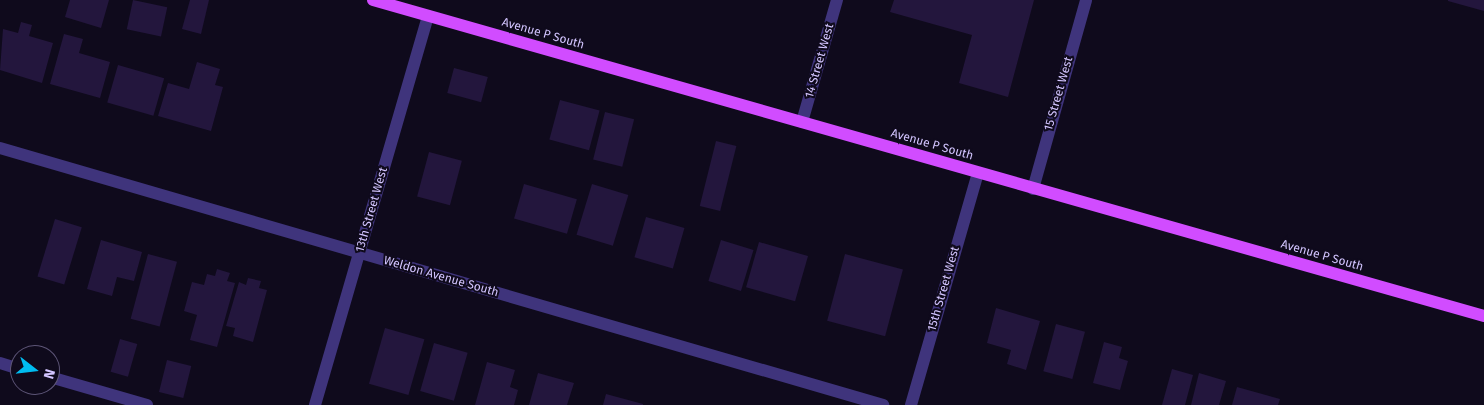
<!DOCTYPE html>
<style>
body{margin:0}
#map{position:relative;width:1484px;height:405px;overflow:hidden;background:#0f0a1c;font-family:"Fira Sans",sans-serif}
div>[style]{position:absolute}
.building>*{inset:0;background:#23163d;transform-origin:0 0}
.minor>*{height:12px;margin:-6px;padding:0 6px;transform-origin:6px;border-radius:6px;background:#3f347c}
.major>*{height:12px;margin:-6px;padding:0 6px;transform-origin:6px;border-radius:6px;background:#d14cff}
span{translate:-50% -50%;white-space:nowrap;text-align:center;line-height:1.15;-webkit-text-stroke:4px #0f0a1c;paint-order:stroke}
.street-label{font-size:12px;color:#d3c5ff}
.north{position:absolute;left:10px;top:345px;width:50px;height:50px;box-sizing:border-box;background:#0f0a1c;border:1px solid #5d5577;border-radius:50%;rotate:106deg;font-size:14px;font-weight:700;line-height:20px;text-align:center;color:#d3c5ff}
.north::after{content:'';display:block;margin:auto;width:18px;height:22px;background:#00bcf0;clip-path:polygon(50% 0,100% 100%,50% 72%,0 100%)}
</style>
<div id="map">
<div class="building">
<div style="clip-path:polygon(70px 0,109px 0,101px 28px,65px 17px)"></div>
<div style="left:133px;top:0;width:35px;height:30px;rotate:12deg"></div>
<div style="clip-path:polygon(190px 0,209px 0,201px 34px,182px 29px)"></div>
<div style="clip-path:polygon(894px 0,1034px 0,1008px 97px,959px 83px,972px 35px,890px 12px)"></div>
<div style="clip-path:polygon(1448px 0,1484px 0,1484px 11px,1448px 1px)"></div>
<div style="clip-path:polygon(21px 22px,32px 25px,29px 36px,53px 43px,42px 83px,0 70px,3px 29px,18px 33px)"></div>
<div style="clip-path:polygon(64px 34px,83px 39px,79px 53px,110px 62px,100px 98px,50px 84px)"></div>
<div style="clip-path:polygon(197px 62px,220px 69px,215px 85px,223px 87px,211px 131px,158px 116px,168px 83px,189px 89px)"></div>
<div style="left:118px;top:65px;width:48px;height:39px;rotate:16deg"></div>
<div style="left:454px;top:68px;width:35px;height:26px;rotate:15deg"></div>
<div style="left:560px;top:100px;width:41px;height:41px;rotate:15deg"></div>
<div style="left:605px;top:112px;width:30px;height:49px;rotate:14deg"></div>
<div style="left:716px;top:141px;width:21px;height:67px;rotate:14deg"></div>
<div style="left:429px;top:152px;width:34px;height:46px;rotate:15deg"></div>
<div style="left:524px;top:184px;width:55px;height:36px;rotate:16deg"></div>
<div style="left:592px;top:184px;width:38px;height:53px;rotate:17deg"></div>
<div style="left:646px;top:217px;width:40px;height:42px;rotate:16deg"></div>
<div style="left:55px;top:219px;width:28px;height:60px;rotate:17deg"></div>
<div style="clip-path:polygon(101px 240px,142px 252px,134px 281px,117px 277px,112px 296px,87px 289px)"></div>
<div style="left:721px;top:240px;width:34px;height:43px;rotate:17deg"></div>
<div style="left:759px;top:242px;width:51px;height:47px;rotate:16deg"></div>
<div style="left:148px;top:254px;width:30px;height:67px;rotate:15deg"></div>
<div style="left:845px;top:254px;width:60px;height:69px;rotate:15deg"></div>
<div style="clip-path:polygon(217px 269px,230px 273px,227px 281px,235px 283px,217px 347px,190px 340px,197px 315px,184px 311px,192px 282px,204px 285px,207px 274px,215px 276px)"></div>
<div style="clip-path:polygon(248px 278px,261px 281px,259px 288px,267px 290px,253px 342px,233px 336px,235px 328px,226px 326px,239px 282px,246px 285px)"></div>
<div style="clip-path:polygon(996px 308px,1040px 321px,1026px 370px,1007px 364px,1011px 350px,987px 343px)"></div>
<div style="left:1056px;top:324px;width:30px;height:49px;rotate:15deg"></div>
<div style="left:385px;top:328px;width:41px;height:58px;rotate:16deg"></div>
<div style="left:120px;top:339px;width:18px;height:34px;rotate:16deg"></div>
<div style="clip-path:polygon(1104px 342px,1122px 347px,1119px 358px,1128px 361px,1120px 390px,1093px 383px)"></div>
<div style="left:434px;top:343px;width:35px;height:50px;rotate:16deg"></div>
<div style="left:167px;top:360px;width:25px;height:33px;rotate:14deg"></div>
<div style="clip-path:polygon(487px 362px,515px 370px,510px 387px,518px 390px,514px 405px,475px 405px)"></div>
<div style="clip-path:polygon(1172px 369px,1193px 375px,1185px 405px,1162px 405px)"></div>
<div style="clip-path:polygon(538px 373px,574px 383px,567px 405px,529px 405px)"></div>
<div style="clip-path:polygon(1199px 373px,1226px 381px,1219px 405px,1191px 405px)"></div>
<div style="clip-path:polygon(1237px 387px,1280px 399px,1278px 405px,1232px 405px)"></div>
<div style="clip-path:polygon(606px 394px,643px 404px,643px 405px,603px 405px)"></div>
</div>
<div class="minor">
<div style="left:802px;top:122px;width:127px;rotate:-74deg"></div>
<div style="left:0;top:148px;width:920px;rotate:16.23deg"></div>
<div style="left:1033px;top:189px;width:196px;rotate:-74.3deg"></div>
<div style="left:0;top:363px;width:21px;rotate:17deg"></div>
<div style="left:50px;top:377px;width:101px;rotate:16.1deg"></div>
<div style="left:315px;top:405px;width:405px;rotate:-73.8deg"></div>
<div style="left:911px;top:405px;width:241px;rotate:-73.9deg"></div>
</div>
<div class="major">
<div style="left:373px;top:0;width:1155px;rotate:15.88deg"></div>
</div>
<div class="street-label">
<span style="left:543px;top:34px;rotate:16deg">Avenue P South</span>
<span style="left:820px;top:61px;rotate:-74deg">14 Street West</span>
<span style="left:1059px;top:94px;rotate:-74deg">15 Street West</span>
<span style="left:932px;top:145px;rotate:16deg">Avenue P South</span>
<span style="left:372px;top:210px;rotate:-74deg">13th Street West</span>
<span style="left:1322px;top:256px;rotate:16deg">Avenue P South</span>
<span style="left:441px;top:277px;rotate:16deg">Weldon Avenue South</span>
<span style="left:944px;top:289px;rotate:-74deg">15th Street West</span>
</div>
<div class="north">N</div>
</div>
